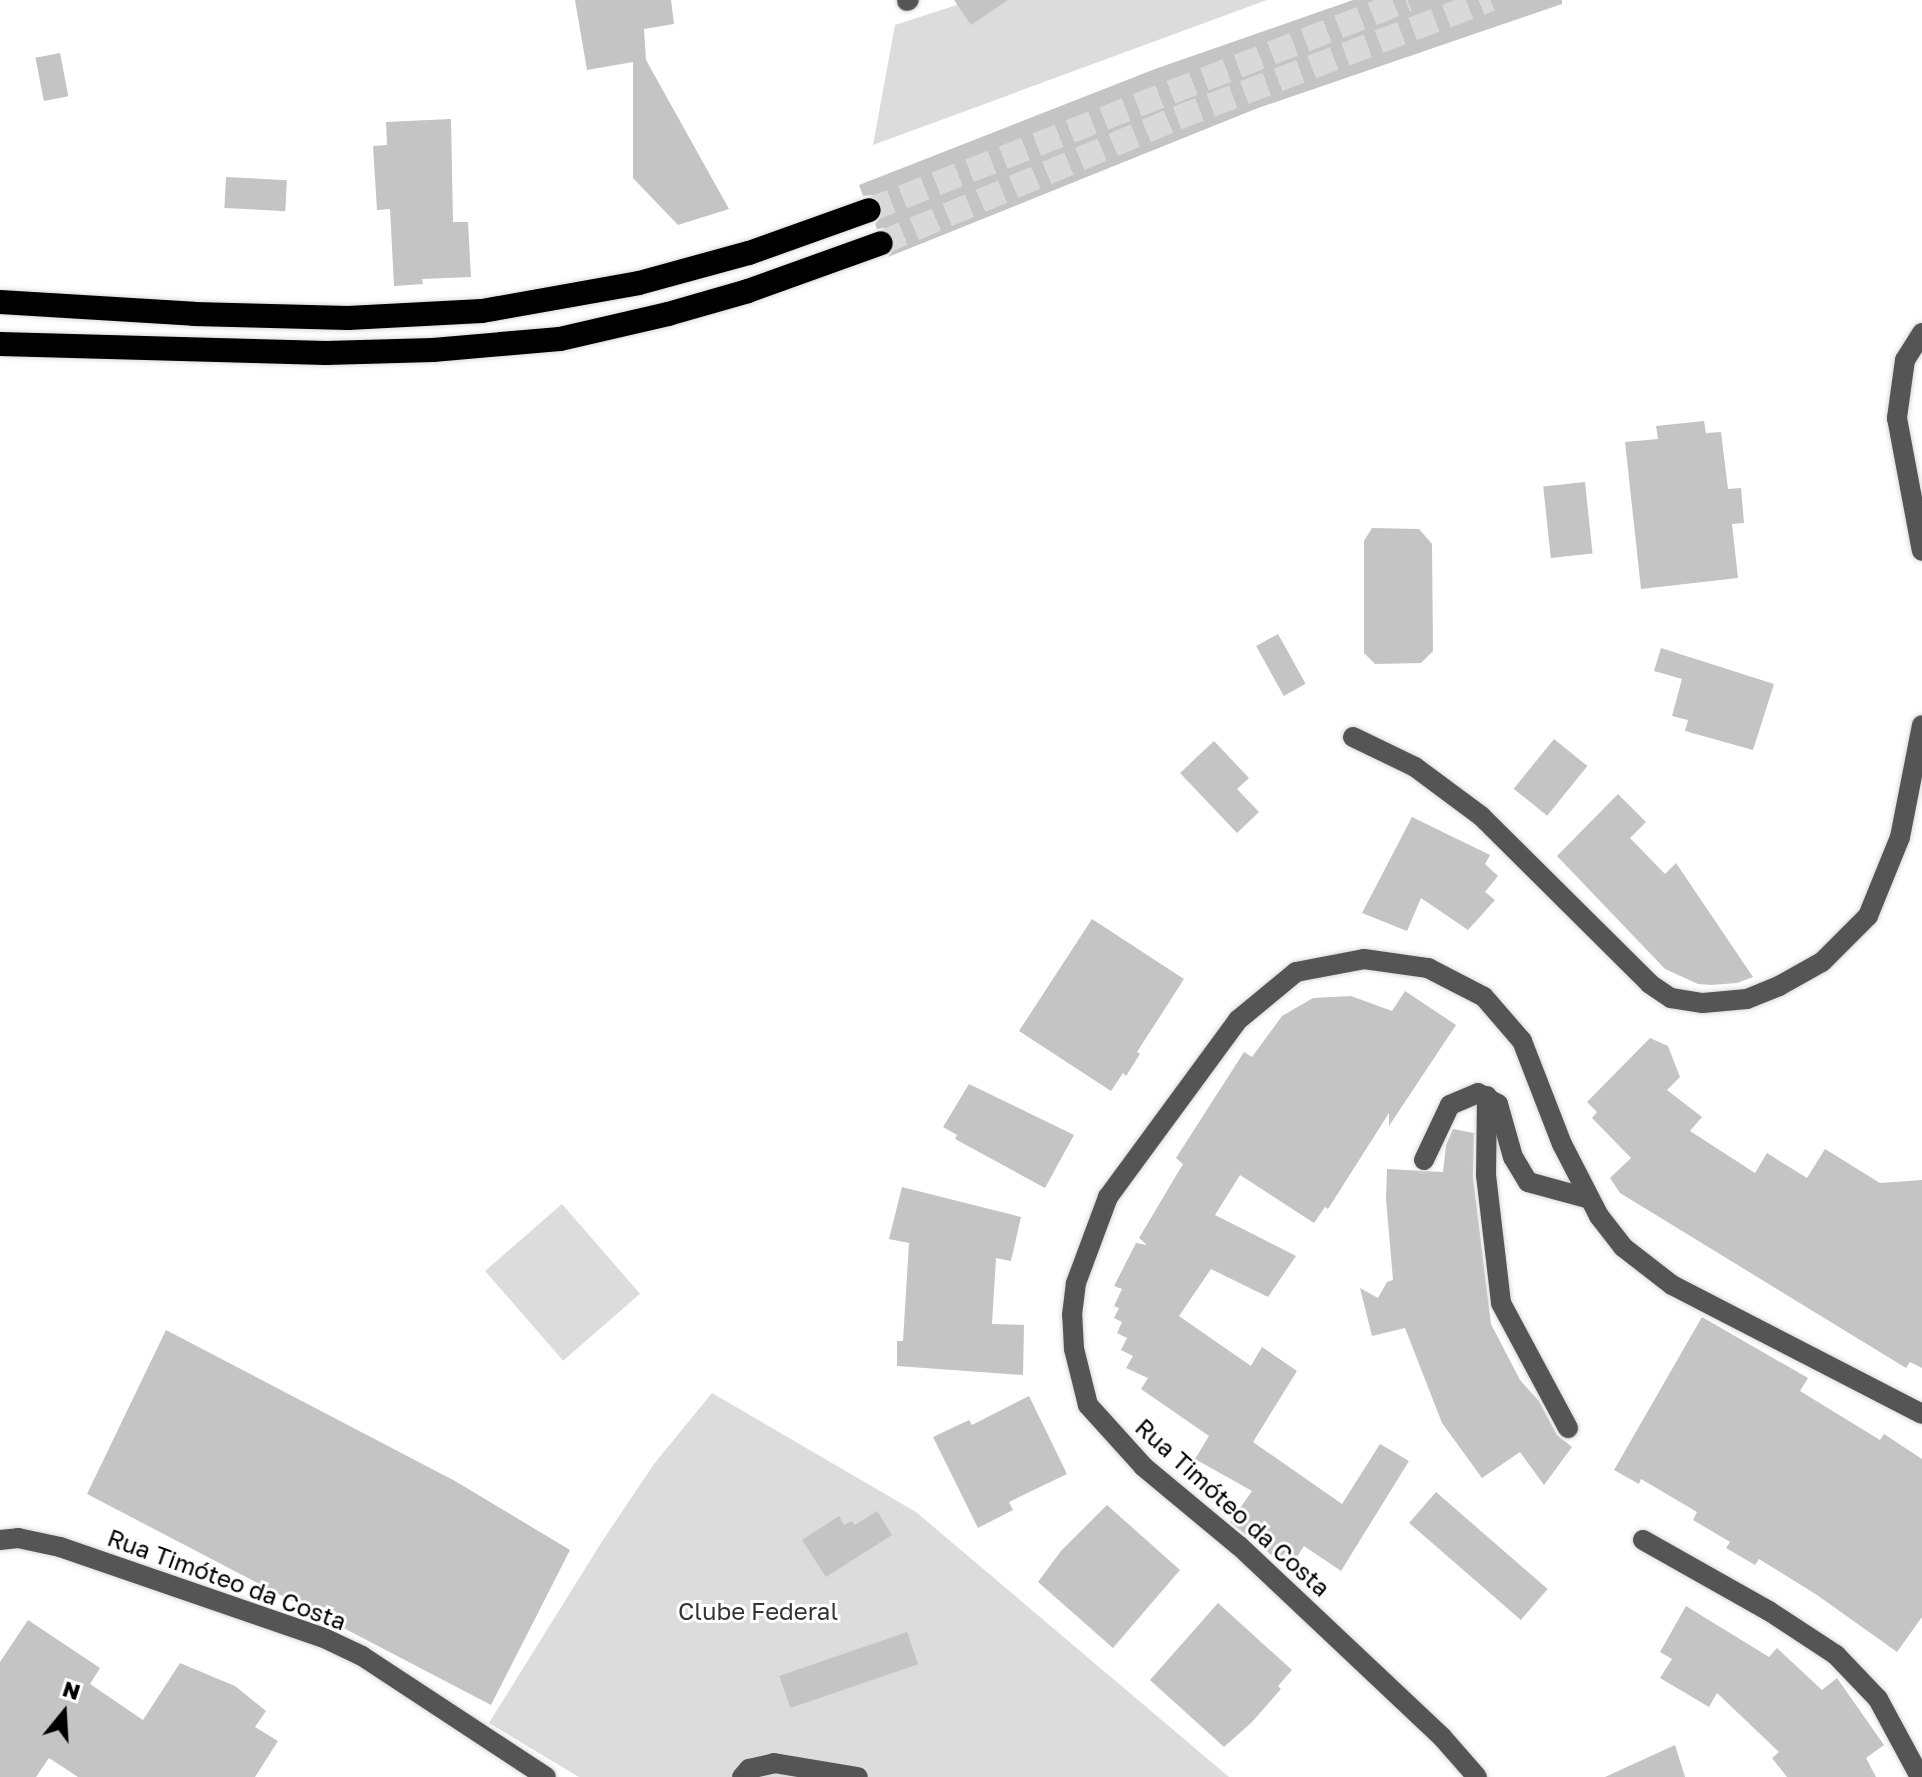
<!DOCTYPE html>
<meta charset="utf-8">
<style>
body{margin:0}
#map{position:relative;width:1922px;height:1777px;overflow:hidden;background:#fff;font-family:"Golos Text",sans-serif}
div>[style]{position:absolute}
.green>*{inset:0;background:#dcdcdc;transform-origin:0 0}
.building>*{inset:0;background:#c4c4c4;transform-origin:0 0}
.highway-tunnel>*{height:24px;margin-top:-12px;transform-origin:0;background:repeating-linear-gradient(90deg,#d9d9d9 0 24px,transparent 0 36px)}
.roads{filter:drop-shadow(0 0 2px #dbdbdb) drop-shadow(0 0 2px #dbdbdb)}
.minor>*{height:20px;margin:-10px;padding:0 10px;transform-origin:10px;border-radius:10px;background:#555}
.highway>*{height:24px;margin:-12px;padding:0 12px;transform-origin:12px;border-radius:12px;background:#000}
span{translate:-50% -50%;white-space:nowrap;text-align:center;line-height:1.15;-webkit-text-stroke:6px #fff;paint-order:stroke}
.street-label{font-size:24px;color:#000}
.park-label{font-size:24px;color:#333}
.north{position:absolute;left:24px;top:1673px;width:80px;height:80px;-webkit-text-stroke:6px #fff;paint-order:stroke;rotate:18deg;font-size:22px;font-weight:700;line-height:32px;text-align:center;color:#000}
.north::after{content:'';display:block;margin:auto;width:28px;height:36px;background:#000;clip-path:polygon(50% 0,100% 100%,50% 72%,0 100%)}
</style>
<div id="map">
<div class="green">
<div style="clip-path:polygon(972px 0,1267px 0,873px 145px,895px 25px)"></div>
<div style="left:562px;top:1204px;width:119px;height:102px;rotate:49deg"></div>
<div style="clip-path:polygon(712px 1393px,916px 1512px,1229px 1777px,579px 1777px,489px 1723px,601px 1543px,654px 1464px)"></div>
</div>
<div class="building">
<div style="clip-path:polygon(575px 0,671px 0,674px 24px,644px 29px,646px 60px,729px 209px,678px 225px,633px 178px,633px 62px,587px 70px)"></div>
<div style="clip-path:polygon(954px 0,1008px 0,971px 25px)"></div>
<div style="clip-path:polygon(1353px 0,1562px 0,1562px 4px,1258px 108px,888px 257px,896px 246px,895px 237px,884px 228px,877px 229px,875px 224px,884px 213px,883px 204px,872px 195px,863px 196px,859px 185px,1155px 69px)"></div>
<div style="left:60px;top:53px;width:44px;height:25px;rotate:79deg"></div>
<div style="clip-path:polygon(451px 119px,453px 222px,468px 222px,471px 277px,422px 279px,423px 284px,394px 286px,390px 209px,377px 210px,373px 146px,387px 145px,386px 122px)"></div>
<div style="left:226px;top:177px;width:61px;height:31px;rotate:3deg"></div>
<div style="clip-path:polygon(1704px 421px,1706px 433px,1721px 432px,1728px 489px,1741px 488px,1744px 523px,1732px 524px,1738px 578px,1641px 589px,1625px 442px,1658px 439px,1656px 426px)"></div>
<div style="left:1585px;top:482px;width:72px;height:42px;rotate:84deg"></div>
<div style="clip-path:polygon(1372px 528px,1419px 529px,1432px 544px,1433px 651px,1421px 663px,1375px 664px,1364px 653px,1364px 541px)"></div>
<div style="left:1278px;top:634px;width:57px;height:25px;rotate:61deg"></div>
<div style="clip-path:polygon(1661px 648px,1774px 684px,1753px 750px,1685px 731px,1688px 720px,1672px 716px,1682px 679px,1654px 671px)"></div>
<div style="left:1554px;top:739px;width:43px;height:64px;rotate:39deg"></div>
<div style="clip-path:polygon(1214px 741px,1249px 778px,1237px 789px,1259px 812px,1237px 833px,1180px 773px)"></div>
<div style="clip-path:polygon(1618px 794px,1646px 822px,1630px 838px,1665px 874px,1676px 863px,1753px 977px,1737px 983px,1711px 985px,1698px 984px,1665px 969px,1557px 856px)"></div>
<div style="clip-path:polygon(1412px 817px,1490px 855px,1485px 864px,1498px 876px,1485px 892px,1495px 900px,1468px 930px,1421px 898px,1407px 931px,1362px 913px)"></div>
<div style="clip-path:polygon(1092px 919px,1184px 979px,1137px 1052px,1140px 1054px,1126px 1076px,1123px 1073px,1111px 1091px,1019px 1031px)"></div>
<div style="clip-path:polygon(1405px 991px,1456px 1025px,1389px 1126px,1389px 1113px,1328px 1209px,1325px 1207px,1314px 1223px,1240px 1175px,1215px 1215px,1296px 1256px,1268px 1297px,1211px 1269px,1179px 1316px,1251px 1366px,1262px 1347px,1297px 1371px,1253px 1442px,1342px 1504px,1380px 1444px,1409px 1461px,1341px 1571px,1304px 1546px,1289px 1569px,1230px 1522px,1252px 1491px,1195px 1459px,1209px 1436px,1141px 1389px,1148px 1378px,1126px 1368px,1133px 1356px,1121px 1350px,1127px 1338px,1117px 1333px,1122px 1322px,1114px 1318px,1119px 1308px,1114px 1306px,1122px 1289px,1114px 1286px,1136px 1243px,1147px 1245px,1139px 1238px,1183px 1164px,1176px 1158px,1244px 1052px,1252px 1057px,1282px 1016px,1313px 998px,1351px 996px,1392px 1011px)"></div>
<div style="clip-path:polygon(1650px 1038px,1668px 1046px,1680px 1077px,1667px 1090px,1702px 1117px,1690px 1131px,1755px 1173px,1767px 1153px,1807px 1178px,1825px 1149px,1880px 1183px,1922px 1180px,1922px 1368px,1910px 1362px,1906px 1368px,1620px 1193px,1610px 1178px,1631px 1158px,1592px 1118px,1597px 1112px,1587px 1102px)"></div>
<div style="clip-path:polygon(969px 1084px,1074px 1135px,1045px 1188px,955px 1139px,957px 1135px,943px 1127px)"></div>
<div style="clip-path:polygon(1453px 1129px,1474px 1133px,1473px 1177px,1491px 1324px,1520px 1380px,1539px 1401px,1557px 1435px,1572px 1447px,1544px 1485px,1520px 1452px,1482px 1478px,1442px 1423px,1405px 1328px,1372px 1336px,1360px 1288px,1378px 1298px,1387px 1282px,1393px 1280px,1386px 1199px,1387px 1169px,1443px 1172px,1446px 1145px)"></div>
<div style="clip-path:polygon(902px 1187px,1021px 1217px,1011px 1261px,996px 1258px,992px 1324px,1024px 1325px,1023px 1375px,897px 1366px,897px 1341px,903px 1341px,909px 1243px,889px 1239px)"></div>
<div style="clip-path:polygon(1702px 1317px,1808px 1378px,1800px 1391px,1880px 1440px,1884px 1434px,1922px 1459px,1922px 1617px,1897px 1652px,1817px 1595px,1759px 1559px,1755px 1565px,1726px 1548px,1730px 1542px,1693px 1520px,1697px 1512px,1641px 1479px,1639px 1484px,1614px 1470px)"></div>
<div style="clip-path:polygon(166px 1330px,455px 1481px,570px 1550px,491px 1705px,87px 1494px)"></div>
<div style="clip-path:polygon(1029px 1396px,1067px 1474px,1009px 1502px,1013px 1510px,978px 1528px,933px 1437px,969px 1420px,972px 1425px)"></div>
<div style="left:1436px;top:1492px;width:148px;height:41px;rotate:41deg"></div>
<div style="clip-path:polygon(1107px 1505px,1180px 1570px,1113px 1648px,1038px 1582px,1061px 1551px)"></div>
<div style="clip-path:polygon(877px 1511px,892px 1535px,826px 1577px,802px 1540px,839px 1516px,844px 1525px,852px 1521px,855px 1525px)"></div>
<div style="clip-path:polygon(1218px 1603px,1292px 1670px,1278px 1686px,1281px 1689px,1252px 1722px,1224px 1747px,1150px 1680px)"></div>
<div style="clip-path:polygon(1686px 1606px,1769px 1657px,1777px 1648px,1822px 1690px,1837px 1678px,1884px 1745px,1866px 1758px,1876px 1777px,1787px 1777px,1772px 1758px,1779px 1752px,1717px 1693px,1709px 1707px,1660px 1678px,1672px 1659px,1660px 1652px)"></div>
<div style="clip-path:polygon(28px 1620px,100px 1668px,90px 1684px,143px 1720px,180px 1663px,235px 1686px,266px 1711px,255px 1727px,278px 1741px,255px 1777px,78px 1777px,49px 1758px,36px 1777px,0 1777px,0 1662px)"></div>
<div style="left:907px;top:1632px;width:34px;height:135px;rotate:71deg"></div>
<div style="clip-path:polygon(1675px 1745px,1685px 1777px,1605px 1777px)"></div>
</div>
<div class="highway-tunnel">
<div style="left:869px;top:210px;width:578px;rotate:-21.29deg"></div>
<div style="left:881px;top:243px;width:321px;rotate:-22.9deg"></div>
<div style="left:1177px;top:118px;width:335px;rotate:-20.7deg"></div>
</div>
<div class="roads">
<div class="minor">
<div style="left:907px;top:1px;width:2px;rotate:-27deg"></div>
<div style="left:1922px;top:333px;width:32px;rotate:122deg"></div>
<div style="left:1905px;top:360px;width:59px;rotate:97.9deg"></div>
<div style="left:1897px;top:418px;width:135px;rotate:79.4deg"></div>
<div style="left:1353px;top:737px;width:69px;rotate:25.8deg"></div>
<div style="left:1415px;top:767px;width:82px;rotate:36.6deg"></div>
<div style="left:1481px;top:816px;width:238px;rotate:44.8deg"></div>
<div style="left:1650px;top:984px;width:25px;rotate:34deg"></div>
<div style="left:1671px;top:998px;width:32px;rotate:9deg"></div>
<div style="left:1703px;top:1003px;width:44px;rotate:-5.2deg"></div>
<div style="left:1747px;top:999px;width:35px;rotate:-22deg"></div>
<div style="left:1779px;top:986px;width:49px;rotate:-29.2deg"></div>
<div style="left:1822px;top:962px;width:65px;rotate:-45deg"></div>
<div style="left:1868px;top:916px;width:85px;rotate:-67.9deg"></div>
<div style="left:1900px;top:837px;width:114px;rotate:-78.9deg"></div>
<div style="left:1487px;top:1096px;width:79px;rotate:90.7deg"></div>
<div style="left:1486px;top:1175px;width:129px;rotate:83.3deg"></div>
<div style="left:1501px;top:1303px;width:142px;rotate:61.8deg"></div>
<div style="left:1424px;top:1160px;width:61px;rotate:-64.7deg"></div>
<div style="left:1450px;top:1105px;width:30px;rotate:-23deg"></div>
<div style="left:1478px;top:1093px;width:23px;rotate:29deg"></div>
<div style="left:1498px;top:1104px;width:55px;rotate:74.2deg"></div>
<div style="left:1513px;top:1157px;width:29px;rotate:59deg"></div>
<div style="left:1528px;top:1182px;width:64px;rotate:15.3deg"></div>
<div style="left:0;top:1540px;width:18px;rotate:-6deg"></div>
<div style="left:18px;top:1538px;width:43px;rotate:12.1deg"></div>
<div style="left:60px;top:1547px;width:277px;rotate:19deg"></div>
<div style="left:322px;top:1637px;width:44px;rotate:25.4deg"></div>
<div style="left:362px;top:1656px;width:220px;rotate:33.3deg"></div>
<div style="left:1643px;top:1540px;width:145px;rotate:29.4deg"></div>
<div style="left:1769px;top:1611px;width:80px;rotate:33.3deg"></div>
<div style="left:1836px;top:1655px;width:61px;rotate:46.3deg"></div>
<div style="left:1878px;top:1699px;width:89px;rotate:61.7deg"></div>
<div style="left:742px;top:1777px;width:11px;rotate:-49deg"></div>
<div style="left:749px;top:1769px;width:26px;rotate:-13deg"></div>
<div style="left:774px;top:1763px;width:85px;rotate:9.5deg"></div>
<div style="left:1477px;top:1777px;width:53px;rotate:-131.2deg"></div>
<div style="left:1442px;top:1737px;width:279px;rotate:-136.7deg"></div>
<div style="left:1239px;top:1546px;width:124px;rotate:-140.3deg"></div>
<div style="left:1144px;top:1467px;width:84px;rotate:-132.1deg"></div>
<div style="left:1088px;top:1405px;width:58px;rotate:-104deg"></div>
<div style="left:1074px;top:1349px;width:34px;rotate:-93deg"></div>
<div style="left:1072px;top:1315px;width:32px;rotate:-83deg"></div>
<div style="left:1076px;top:1283px;width:92px;rotate:-69.6deg"></div>
<div style="left:1108px;top:1197px;width:220px;rotate:-53.7deg"></div>
<div style="left:1238px;top:1020px;width:75px;rotate:-39.6deg"></div>
<div style="left:1296px;top:972px;width:69px;rotate:-10.8deg"></div>
<div style="left:1364px;top:959px;width:65px;rotate:8deg"></div>
<div style="left:1428px;top:968px;width:63px;rotate:27.4deg"></div>
<div style="left:1484px;top:997px;width:58px;rotate:49.2deg"></div>
<div style="left:1522px;top:1041px;width:110px;rotate:68.8deg"></div>
<div style="left:1562px;top:1144px;width:81px;rotate:62.8deg"></div>
<div style="left:1599px;top:1216px;width:39px;rotate:52deg"></div>
<div style="left:1623px;top:1247px;width:62px;rotate:37.8deg"></div>
<div style="left:1672px;top:1285px;width:281px;rotate:27.3deg"></div>
</div>
<div class="highway">
<div style="left:0;top:302px;width:194px;rotate:3.5deg"></div>
<div style="left:194px;top:314px;width:154px;rotate:1.5deg"></div>
<div style="left:348px;top:318px;width:134px;rotate:-3deg"></div>
<div style="left:482px;top:311px;width:159px;rotate:-10.1deg"></div>
<div style="left:639px;top:283px;width:114px;rotate:-15.3deg"></div>
<div style="left:749px;top:253px;width:127px;rotate:-19.7deg"></div>
<div style="left:0;top:344px;width:326px;rotate:1.6deg"></div>
<div style="left:326px;top:353px;width:107px;rotate:-1.6deg"></div>
<div style="left:433px;top:350px;width:127px;rotate:-5deg"></div>
<div style="left:560px;top:339px;width:111px;rotate:-13deg"></div>
<div style="left:668px;top:314px;width:83px;rotate:-16deg"></div>
<div style="left:748px;top:291px;width:141px;rotate:-19.8deg"></div>
</div>
</div>
<div class="street-label">
<span style="left:1233px;top:1507px;rotate:42deg">Rua Timóteo da Costa</span>
<span style="left:227px;top:1579px;rotate:20deg">Rua Timóteo da Costa</span>
</div>
<div class="park-label">
<span style="left:758px;top:1611px">Clube Federal</span>
</div>
<div class="north">N</div>
</div>
